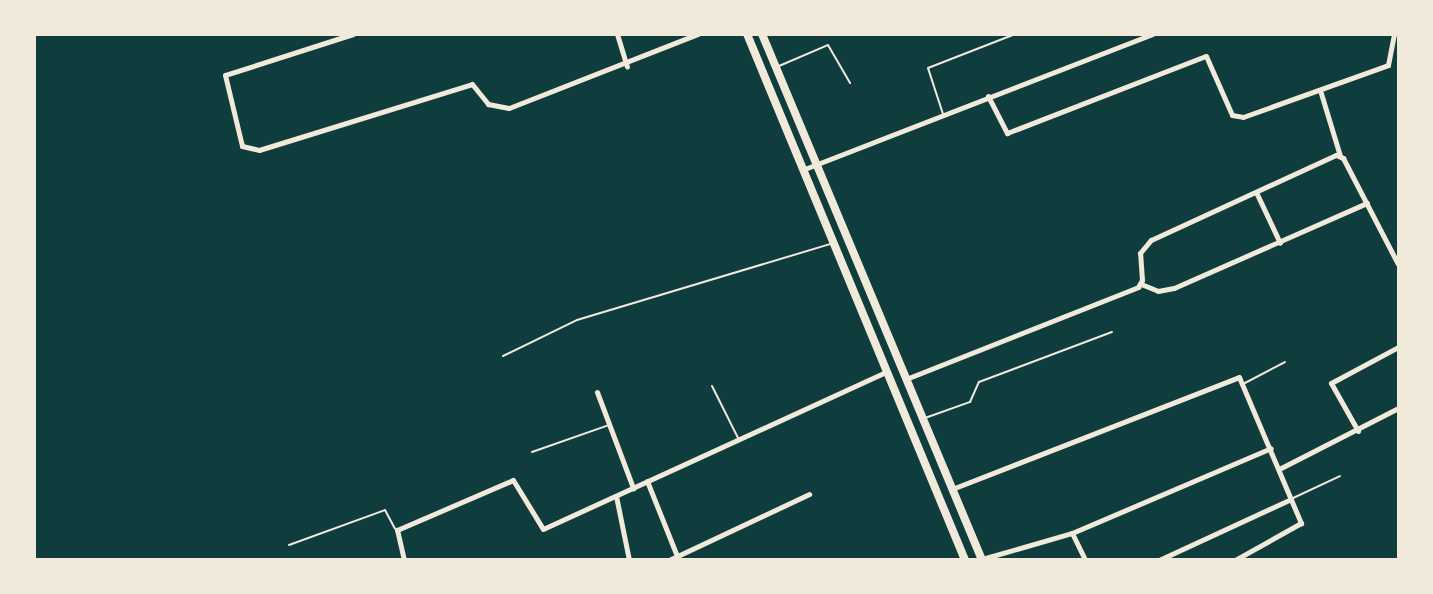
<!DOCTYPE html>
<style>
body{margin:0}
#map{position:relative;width:1433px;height:594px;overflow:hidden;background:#0f3d3e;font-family:"Source Sans 3",sans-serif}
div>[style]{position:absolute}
.service>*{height:2px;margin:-1px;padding:0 1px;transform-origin:1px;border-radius:1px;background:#f1e9da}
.minor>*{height:5px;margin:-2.5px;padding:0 2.5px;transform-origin:2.5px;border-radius:2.5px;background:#f1e9da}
.trunk>*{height:8px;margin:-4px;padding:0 4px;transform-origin:4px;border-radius:4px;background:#f1e9da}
span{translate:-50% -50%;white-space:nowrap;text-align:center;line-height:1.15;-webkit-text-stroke:5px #f1e9da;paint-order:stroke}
.frame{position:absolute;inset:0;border:36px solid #f1e9da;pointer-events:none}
</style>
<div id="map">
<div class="service">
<div style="left:779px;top:66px;width:53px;rotate:-23.2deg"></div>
<div style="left:828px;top:45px;width:44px;rotate:59.9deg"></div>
<div style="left:943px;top:114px;width:48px;rotate:-108.1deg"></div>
<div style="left:928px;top:68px;width:93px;rotate:-21.3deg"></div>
<div style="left:503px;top:356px;width:82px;rotate:-25.9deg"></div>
<div style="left:577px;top:320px;width:264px;rotate:-16.7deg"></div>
<div style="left:1245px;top:383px;width:45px;rotate:-27.7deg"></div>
<div style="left:712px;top:386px;width:60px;rotate:63.4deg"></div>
<div style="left:925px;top:418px;width:48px;rotate:-19.6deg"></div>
<div style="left:970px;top:402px;width:22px;rotate:-66deg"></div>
<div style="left:979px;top:382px;width:142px;rotate:-20.6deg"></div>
<div style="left:532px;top:452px;width:82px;rotate:-19.3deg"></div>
<div style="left:1291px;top:499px;width:54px;rotate:-25.1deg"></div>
<div style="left:289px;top:545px;width:102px;rotate:-20deg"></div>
<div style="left:385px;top:510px;width:21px;rotate:62deg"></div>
</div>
<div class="minor">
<div style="left:353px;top:34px;width:134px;rotate:162.2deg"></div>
<div style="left:225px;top:75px;width:73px;rotate:76.5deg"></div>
<div style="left:242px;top:146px;width:17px;rotate:13deg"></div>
<div style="left:259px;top:150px;width:223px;rotate:-17.2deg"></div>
<div style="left:472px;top:84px;width:26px;rotate:51deg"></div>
<div style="left:488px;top:104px;width:21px;rotate:11deg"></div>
<div style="left:509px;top:108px;width:203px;rotate:-21.4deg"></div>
<div style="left:617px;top:34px;width:34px;rotate:73deg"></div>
<div style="left:1320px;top:90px;width:69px;rotate:73.1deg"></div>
<div style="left:988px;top:96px;width:42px;rotate:62.8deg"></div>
<div style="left:1007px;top:133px;width:213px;rotate:-21.2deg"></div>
<div style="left:1206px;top:56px;width:64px;rotate:66.2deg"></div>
<div style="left:1232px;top:115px;width:11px;rotate:10deg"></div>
<div style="left:1243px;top:117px;width:154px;rotate:-19.7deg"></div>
<div style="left:1388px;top:65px;width:32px;rotate:-79deg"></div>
<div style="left:802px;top:170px;width:376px;rotate:-21.2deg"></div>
<div style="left:1256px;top:192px;width:56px;rotate:64.8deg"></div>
<div style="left:1141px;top:284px;width:18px;rotate:22deg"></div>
<div style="left:1158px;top:291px;width:16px;rotate:-11deg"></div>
<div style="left:1174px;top:288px;width:211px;rotate:-23.8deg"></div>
<div style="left:906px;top:379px;width:250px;rotate:-21.6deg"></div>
<div style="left:1138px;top:287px;width:8px;rotate:-60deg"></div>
<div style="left:1142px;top:280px;width:27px;rotate:-94deg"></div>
<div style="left:1140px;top:253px;width:17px;rotate:-50deg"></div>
<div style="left:1151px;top:240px;width:204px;rotate:-24.7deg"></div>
<div style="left:1336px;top:155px;width:8px;rotate:23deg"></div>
<div style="left:1343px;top:158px;width:119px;rotate:62.6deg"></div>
<div style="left:597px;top:392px;width:103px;rotate:69.4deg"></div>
<div style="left:1358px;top:431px;width:55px;rotate:-119.4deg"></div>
<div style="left:1331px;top:383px;width:76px;rotate:-28.2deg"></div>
<div style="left:1279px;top:469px;width:134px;rotate:-27.1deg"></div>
<div style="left:647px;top:481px;width:81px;rotate:68.2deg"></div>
<div style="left:952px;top:489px;width:308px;rotate:-21.3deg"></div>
<div style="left:1239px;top:377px;width:159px;rotate:67deg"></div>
<div style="left:1301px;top:523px;width:76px;rotate:150.7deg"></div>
<div style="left:616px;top:496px;width:65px;rotate:78.5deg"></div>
<div style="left:1072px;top:533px;width:30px;rotate:64deg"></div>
<div style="left:982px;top:559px;width:94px;rotate:-16.1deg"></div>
<div style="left:1072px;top:533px;width:216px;rotate:-23.1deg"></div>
<div style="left:404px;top:560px;width:31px;rotate:-103deg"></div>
<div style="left:397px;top:530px;width:126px;rotate:-23.3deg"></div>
<div style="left:513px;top:480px;width:57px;rotate:58.5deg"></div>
<div style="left:543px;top:529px;width:377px;rotate:-24.6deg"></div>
<div style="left:669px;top:560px;width:155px;rotate:-25.2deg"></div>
<div style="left:1159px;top:560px;width:145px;rotate:-24.8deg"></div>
</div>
<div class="trunk">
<div style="left:747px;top:34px;width:569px;rotate:67.49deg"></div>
<div style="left:762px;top:34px;width:570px;rotate:67.3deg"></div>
</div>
<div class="frame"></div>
</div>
